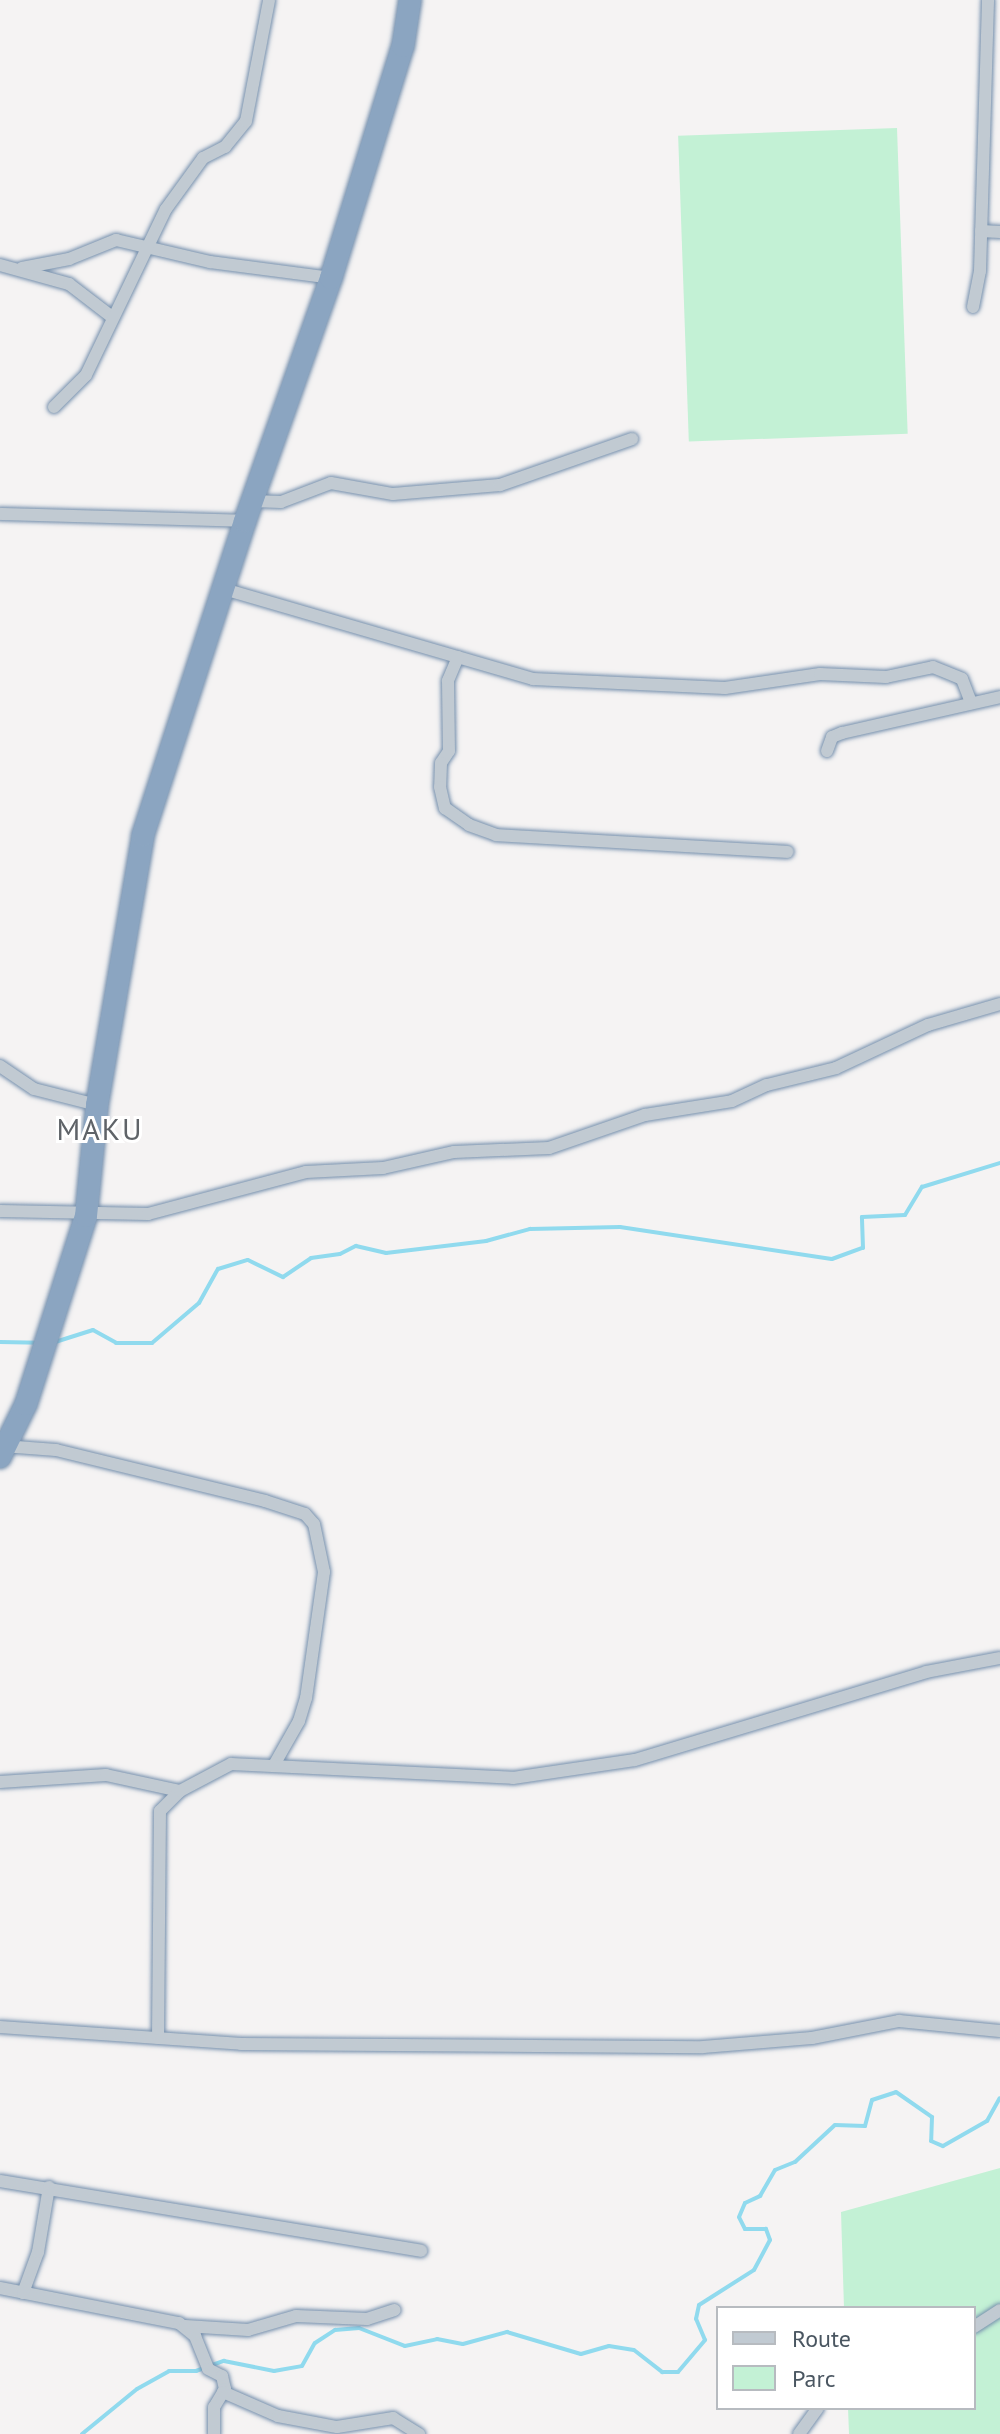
<!DOCTYPE html>
<style>
body{margin:0}
#map{position:relative;width:1000px;height:2434px;overflow:hidden;background:#f5f3f3;font-family:"PT Sans",sans-serif}
div>[style]{position:absolute}
.green>*{inset:0;background:#c3f1d5;transform-origin:0 0}
.stream>*{height:4px;margin:-2px;padding:0 2px;transform-origin:2px;border-radius:2px;background:#90daee}
.roads{filter:drop-shadow(0 0 2px #7690ad) drop-shadow(0 0 2px #7690ad)}
.street>*{height:12px;margin:-6px;padding:0 6px;transform-origin:6px;border-radius:6px;background:#c1cad2}
.highway>*{height:22px;margin:-11px;padding:0 11px;transform-origin:11px;border-radius:11px;background:#8ba5c1}
span{translate:-50% -50%;white-space:nowrap;text-align:center;line-height:1.15;-webkit-text-stroke:6px #fff;paint-order:stroke}
.quarter-label{font-size:30px;color:#5f6368;letter-spacing:2px}
.legend{position:absolute;left:716px;top:2306px;width:260px;height:104px;box-sizing:border-box;background:#fff;border:2px solid #b7bbc0;margin:0;padding:10px 14px;list-style:none;font-size:24px;color:#4a5661}
.legend li{display:flex;align-items:center;gap:16px;height:40px}
.legend b{width:40px;border:2px solid #b7bbc0}
</style>
<div id="map">
<div class="green">
<div style="left:897px;top:128px;width:306px;height:219px;rotate:88deg"></div>
<div style="clip-path:polygon(1000px 2168px,1000px 2434px,849px 2434px,848px 2408px,974px 2408px,974px 2308px,844px 2308px,841px 2212px)"></div>
</div>
<div class="stream">
<div style="left:0;top:1342px;width:39px;rotate:1deg"></div>
<div style="left:52px;top:1343px;width:43px;rotate:-17.6deg"></div>
<div style="left:93px;top:1330px;width:26px;rotate:29deg"></div>
<div style="left:116px;top:1343px;width:36px"></div>
<div style="left:152px;top:1343px;width:62px;rotate:-40.4deg"></div>
<div style="left:199px;top:1303px;width:39px;rotate:-61deg"></div>
<div style="left:218px;top:1269px;width:31px;rotate:-17deg"></div>
<div style="left:248px;top:1260px;width:39px;rotate:26deg"></div>
<div style="left:283px;top:1277px;width:34px;rotate:-34deg"></div>
<div style="left:311px;top:1258px;width:29px;rotate:-8deg"></div>
<div style="left:340px;top:1254px;width:18px;rotate:-27deg"></div>
<div style="left:356px;top:1246px;width:31px;rotate:13deg"></div>
<div style="left:386px;top:1253px;width:101px;rotate:-6.8deg"></div>
<div style="left:486px;top:1241px;width:46px;rotate:-15.3deg"></div>
<div style="left:530px;top:1229px;width:90px;rotate:-1.3deg"></div>
<div style="left:620px;top:1227px;width:214px;rotate:8.6deg"></div>
<div style="left:832px;top:1259px;width:33px;rotate:-20deg"></div>
<div style="left:863px;top:1248px;width:31px;rotate:-92deg"></div>
<div style="left:862px;top:1217px;width:43px;rotate:-2.7deg"></div>
<div style="left:905px;top:1215px;width:33px;rotate:-59deg"></div>
<div style="left:922px;top:1187px;width:82px;rotate:-17.1deg"></div>
<div style="left:82px;top:2434px;width:71px;rotate:-39.3deg"></div>
<div style="left:137px;top:2389px;width:37px;rotate:-29deg"></div>
<div style="left:169px;top:2371px;width:27px"></div>
<div style="left:196px;top:2371px;width:30px;rotate:-20deg"></div>
<div style="left:224px;top:2361px;width:51px;rotate:11.3deg"></div>
<div style="left:274px;top:2371px;width:28px;rotate:-10deg"></div>
<div style="left:302px;top:2366px;width:26px;rotate:-61deg"></div>
<div style="left:315px;top:2343px;width:24px;rotate:-33deg"></div>
<div style="left:335px;top:2330px;width:24px;rotate:-5deg"></div>
<div style="left:359px;top:2328px;width:49px;rotate:21.4deg"></div>
<div style="left:405px;top:2346px;width:33px;rotate:-12deg"></div>
<div style="left:437px;top:2339px;width:26px;rotate:11deg"></div>
<div style="left:463px;top:2344px;width:46px;rotate:-15.3deg"></div>
<div style="left:507px;top:2332px;width:77px;rotate:16.6deg"></div>
<div style="left:581px;top:2354px;width:29px;rotate:-16deg"></div>
<div style="left:609px;top:2346px;width:25px;rotate:9deg"></div>
<div style="left:634px;top:2350px;width:36px;rotate:38deg"></div>
<div style="left:662px;top:2372px;width:16px"></div>
<div style="left:678px;top:2372px;width:42px;rotate:-49.8deg"></div>
<div style="left:705px;top:2340px;width:23px;rotate:-113deg"></div>
<div style="left:696px;top:2319px;width:14px;rotate:-78deg"></div>
<div style="left:699px;top:2305px;width:65px;rotate:-32.5deg"></div>
<div style="left:754px;top:2270px;width:34px;rotate:-62deg"></div>
<div style="left:770px;top:2240px;width:12px;rotate:-110deg"></div>
<div style="left:766px;top:2229px;width:21px;rotate:180deg"></div>
<div style="left:745px;top:2229px;width:13px;rotate:-117deg"></div>
<div style="left:739px;top:2217px;width:15px;rotate:-67deg"></div>
<div style="left:745px;top:2203px;width:17px;rotate:-25deg"></div>
<div style="left:760px;top:2196px;width:30px;rotate:-60deg"></div>
<div style="left:775px;top:2170px;width:22px;rotate:-22deg"></div>
<div style="left:795px;top:2162px;width:54px;rotate:-42.8deg"></div>
<div style="left:835px;top:2125px;width:30px;rotate:2deg"></div>
<div style="left:865px;top:2126px;width:27px;rotate:-75deg"></div>
<div style="left:872px;top:2100px;width:25px;rotate:-18deg"></div>
<div style="left:896px;top:2092px;width:44px;rotate:34.8deg"></div>
<div style="left:932px;top:2117px;width:24px;rotate:92deg"></div>
<div style="left:931px;top:2141px;width:13px;rotate:23deg"></div>
<div style="left:943px;top:2146px;width:51px;rotate:-29.6deg"></div>
<div style="left:987px;top:2121px;width:26px;rotate:-61deg"></div>
</div>
<div class="roads">
<div class="street">
<div style="left:981px;top:231px;width:19px;rotate:3deg"></div>
<div style="left:0;top:265px;width:72px;rotate:15.4deg"></div>
<div style="left:69px;top:284px;width:54px;rotate:37.5deg"></div>
<div style="left:22px;top:268px;width:48px;rotate:-10.8deg"></div>
<div style="left:69px;top:259px;width:51px;rotate:-22deg"></div>
<div style="left:116px;top:240px;width:97px;rotate:13.2deg"></div>
<div style="left:210px;top:262px;width:122px;rotate:7.5deg"></div>
<div style="left:973px;top:307px;width:37px;rotate:-79deg"></div>
<div style="left:980px;top:271px;width:271px;rotate:-88.3deg"></div>
<div style="left:54px;top:407px;width:45px;rotate:-45deg"></div>
<div style="left:86px;top:375px;width:184px;rotate:-64.3deg"></div>
<div style="left:166px;top:209px;width:63px;rotate:-54deg"></div>
<div style="left:203px;top:158px;width:25px;rotate:-27deg"></div>
<div style="left:225px;top:147px;width:33px;rotate:-51deg"></div>
<div style="left:246px;top:121px;width:123px;rotate:-79.2deg"></div>
<div style="left:252px;top:501px;width:29px;rotate:2deg"></div>
<div style="left:281px;top:502px;width:53px;rotate:-20.8deg"></div>
<div style="left:331px;top:483px;width:63px;rotate:10.1deg"></div>
<div style="left:393px;top:494px;width:107px;rotate:-4.8deg"></div>
<div style="left:500px;top:485px;width:140px;rotate:-19.2deg"></div>
<div style="left:0;top:514px;width:245px;rotate:1.6deg"></div>
<div style="left:227px;top:590px;width:319px;rotate:16.2deg"></div>
<div style="left:533px;top:679px;width:192px;rotate:2.7deg"></div>
<div style="left:725px;top:688px;width:96px;rotate:-8.4deg"></div>
<div style="left:820px;top:674px;width:66px;rotate:2.6deg"></div>
<div style="left:886px;top:677px;width:48px;rotate:-12deg"></div>
<div style="left:933px;top:667px;width:31px;rotate:22deg"></div>
<div style="left:962px;top:679px;width:26px;rotate:69deg"></div>
<div style="left:458px;top:657px;width:26px;rotate:113deg"></div>
<div style="left:448px;top:681px;width:70px;rotate:89.2deg"></div>
<div style="left:449px;top:751px;width:14px;rotate:124deg"></div>
<div style="left:441px;top:763px;width:24px;rotate:92deg"></div>
<div style="left:440px;top:787px;width:22px;rotate:77deg"></div>
<div style="left:445px;top:808px;width:29px;rotate:35deg"></div>
<div style="left:469px;top:825px;width:29px;rotate:20deg"></div>
<div style="left:496px;top:835px;width:292px;rotate:3.3deg"></div>
<div style="left:827px;top:751px;width:15px;rotate:-70deg"></div>
<div style="left:832px;top:737px;width:11px;rotate:-22deg"></div>
<div style="left:842px;top:733px;width:162px;rotate:-12.8deg"></div>
<div style="left:0;top:1066px;width:41px;rotate:34.1deg"></div>
<div style="left:34px;top:1089px;width:65px;rotate:14.3deg"></div>
<div style="left:0;top:1211px;width:148px;rotate:1.2deg"></div>
<div style="left:148px;top:1214px;width:163px;rotate:-14.9deg"></div>
<div style="left:306px;top:1172px;width:77px;rotate:-3deg"></div>
<div style="left:383px;top:1168px;width:73px;rotate:-12.7deg"></div>
<div style="left:454px;top:1152px;width:95px;rotate:-2.4deg"></div>
<div style="left:549px;top:1148px;width:102px;rotate:-19deg"></div>
<div style="left:645px;top:1115px;width:88px;rotate:-9.1deg"></div>
<div style="left:732px;top:1101px;width:38px;rotate:-25deg"></div>
<div style="left:767px;top:1085px;width:71px;rotate:-13.8deg"></div>
<div style="left:836px;top:1068px;width:102px;rotate:-25.1deg"></div>
<div style="left:928px;top:1025px;width:75px;rotate:-16.3deg"></div>
<div style="left:3px;top:1446px;width:53px;rotate:4.3deg"></div>
<div style="left:56px;top:1450px;width:215px;rotate:13.7deg"></div>
<div style="left:265px;top:1501px;width:42px;rotate:18deg"></div>
<div style="left:305px;top:1514px;width:13px;rotate:48deg"></div>
<div style="left:314px;top:1524px;width:49px;rotate:78.2deg"></div>
<div style="left:324px;top:1572px;width:127px;rotate:98.1deg"></div>
<div style="left:306px;top:1698px;width:24px;rotate:107deg"></div>
<div style="left:299px;top:1721px;width:51px;rotate:119.6deg"></div>
<div style="left:0;top:1782px;width:106px;rotate:-3.8deg"></div>
<div style="left:106px;top:1775px;width:76px;rotate:12.2deg"></div>
<div style="left:0;top:2027px;width:242px;rotate:4deg"></div>
<div style="left:241px;top:2044px;width:462px;rotate:0.4deg"></div>
<div style="left:703px;top:2047px;width:109px;rotate:-4.7deg"></div>
<div style="left:812px;top:2038px;width:89px;rotate:-11.1deg"></div>
<div style="left:899px;top:2021px;width:101px;rotate:5.7deg"></div>
<div style="left:158px;top:2038px;width:227px;rotate:-89.5deg"></div>
<div style="left:160px;top:1811px;width:28px;rotate:-45deg"></div>
<div style="left:180px;top:1791px;width:58px;rotate:-27.9deg"></div>
<div style="left:231px;top:1764px;width:282px;rotate:2.8deg"></div>
<div style="left:513px;top:1778px;width:123px;rotate:-8.4deg"></div>
<div style="left:635px;top:1760px;width:304px;rotate:-16.8deg"></div>
<div style="left:926px;top:1672px;width:75px;rotate:-10.7deg"></div>
<div style="left:0;top:2181px;width:427px;rotate:9.4deg"></div>
<div style="left:0;top:2288px;width:182px;rotate:11.1deg"></div>
<div style="left:179px;top:2323px;width:21px;rotate:39deg"></div>
<div style="left:195px;top:2336px;width:35px;rotate:68deg"></div>
<div style="left:208px;top:2369px;width:16px;rotate:27deg"></div>
<div style="left:222px;top:2376px;width:13px;rotate:77deg"></div>
<div style="left:225px;top:2389px;width:21px;rotate:121deg"></div>
<div style="left:214px;top:2407px;width:27px;rotate:90deg"></div>
<div style="left:23px;top:2293px;width:44px;rotate:-69.9deg"></div>
<div style="left:38px;top:2252px;width:66px;rotate:-80.4deg"></div>
<div style="left:185px;top:2326px;width:63px;rotate:3.6deg"></div>
<div style="left:248px;top:2330px;width:50px;rotate:-16.3deg"></div>
<div style="left:296px;top:2316px;width:71px;rotate:2.4deg"></div>
<div style="left:367px;top:2319px;width:29px;rotate:-18deg"></div>
<div style="left:974px;top:2327px;width:31px;rotate:-33deg"></div>
<div style="left:223px;top:2392px;width:60px;rotate:23.6deg"></div>
<div style="left:278px;top:2416px;width:60px;rotate:10.6deg"></div>
<div style="left:337px;top:2427px;width:57px;rotate:-9.1deg"></div>
<div style="left:393px;top:2418px;width:31px;rotate:32deg"></div>
<div style="left:799px;top:2434px;width:32px;rotate:-54deg"></div>
</div>
<div class="highway">
<div style="left:0;top:1457px;width:59px;rotate:-63.9deg"></div>
<div style="left:26px;top:1404px;width:197px;rotate:-72.3deg"></div>
<div style="left:86px;top:1216px;width:112px;rotate:-84.3deg"></div>
<div style="left:97px;top:1105px;width:274px;rotate:-80.3deg"></div>
<div style="left:143px;top:835px;width:330px;rotate:-72deg"></div>
<div style="left:245px;top:521px;width:258px;rotate:-70.5deg"></div>
<div style="left:331px;top:278px;width:243px;rotate:-72.8deg"></div>
<div style="left:403px;top:46px;width:47px;rotate:-81.3deg"></div>
</div>
</div>
<div class="quarter-label">
<span style="left:100px;top:1129px">MAKU</span>
</div>
<ul class="legend">
<li><b style="height:10px;background:#c1cad2"></b>Route</li>
<li><b style="height:22px;background:#c3f1d5"></b>Parc</li>
</ul>
</div>
